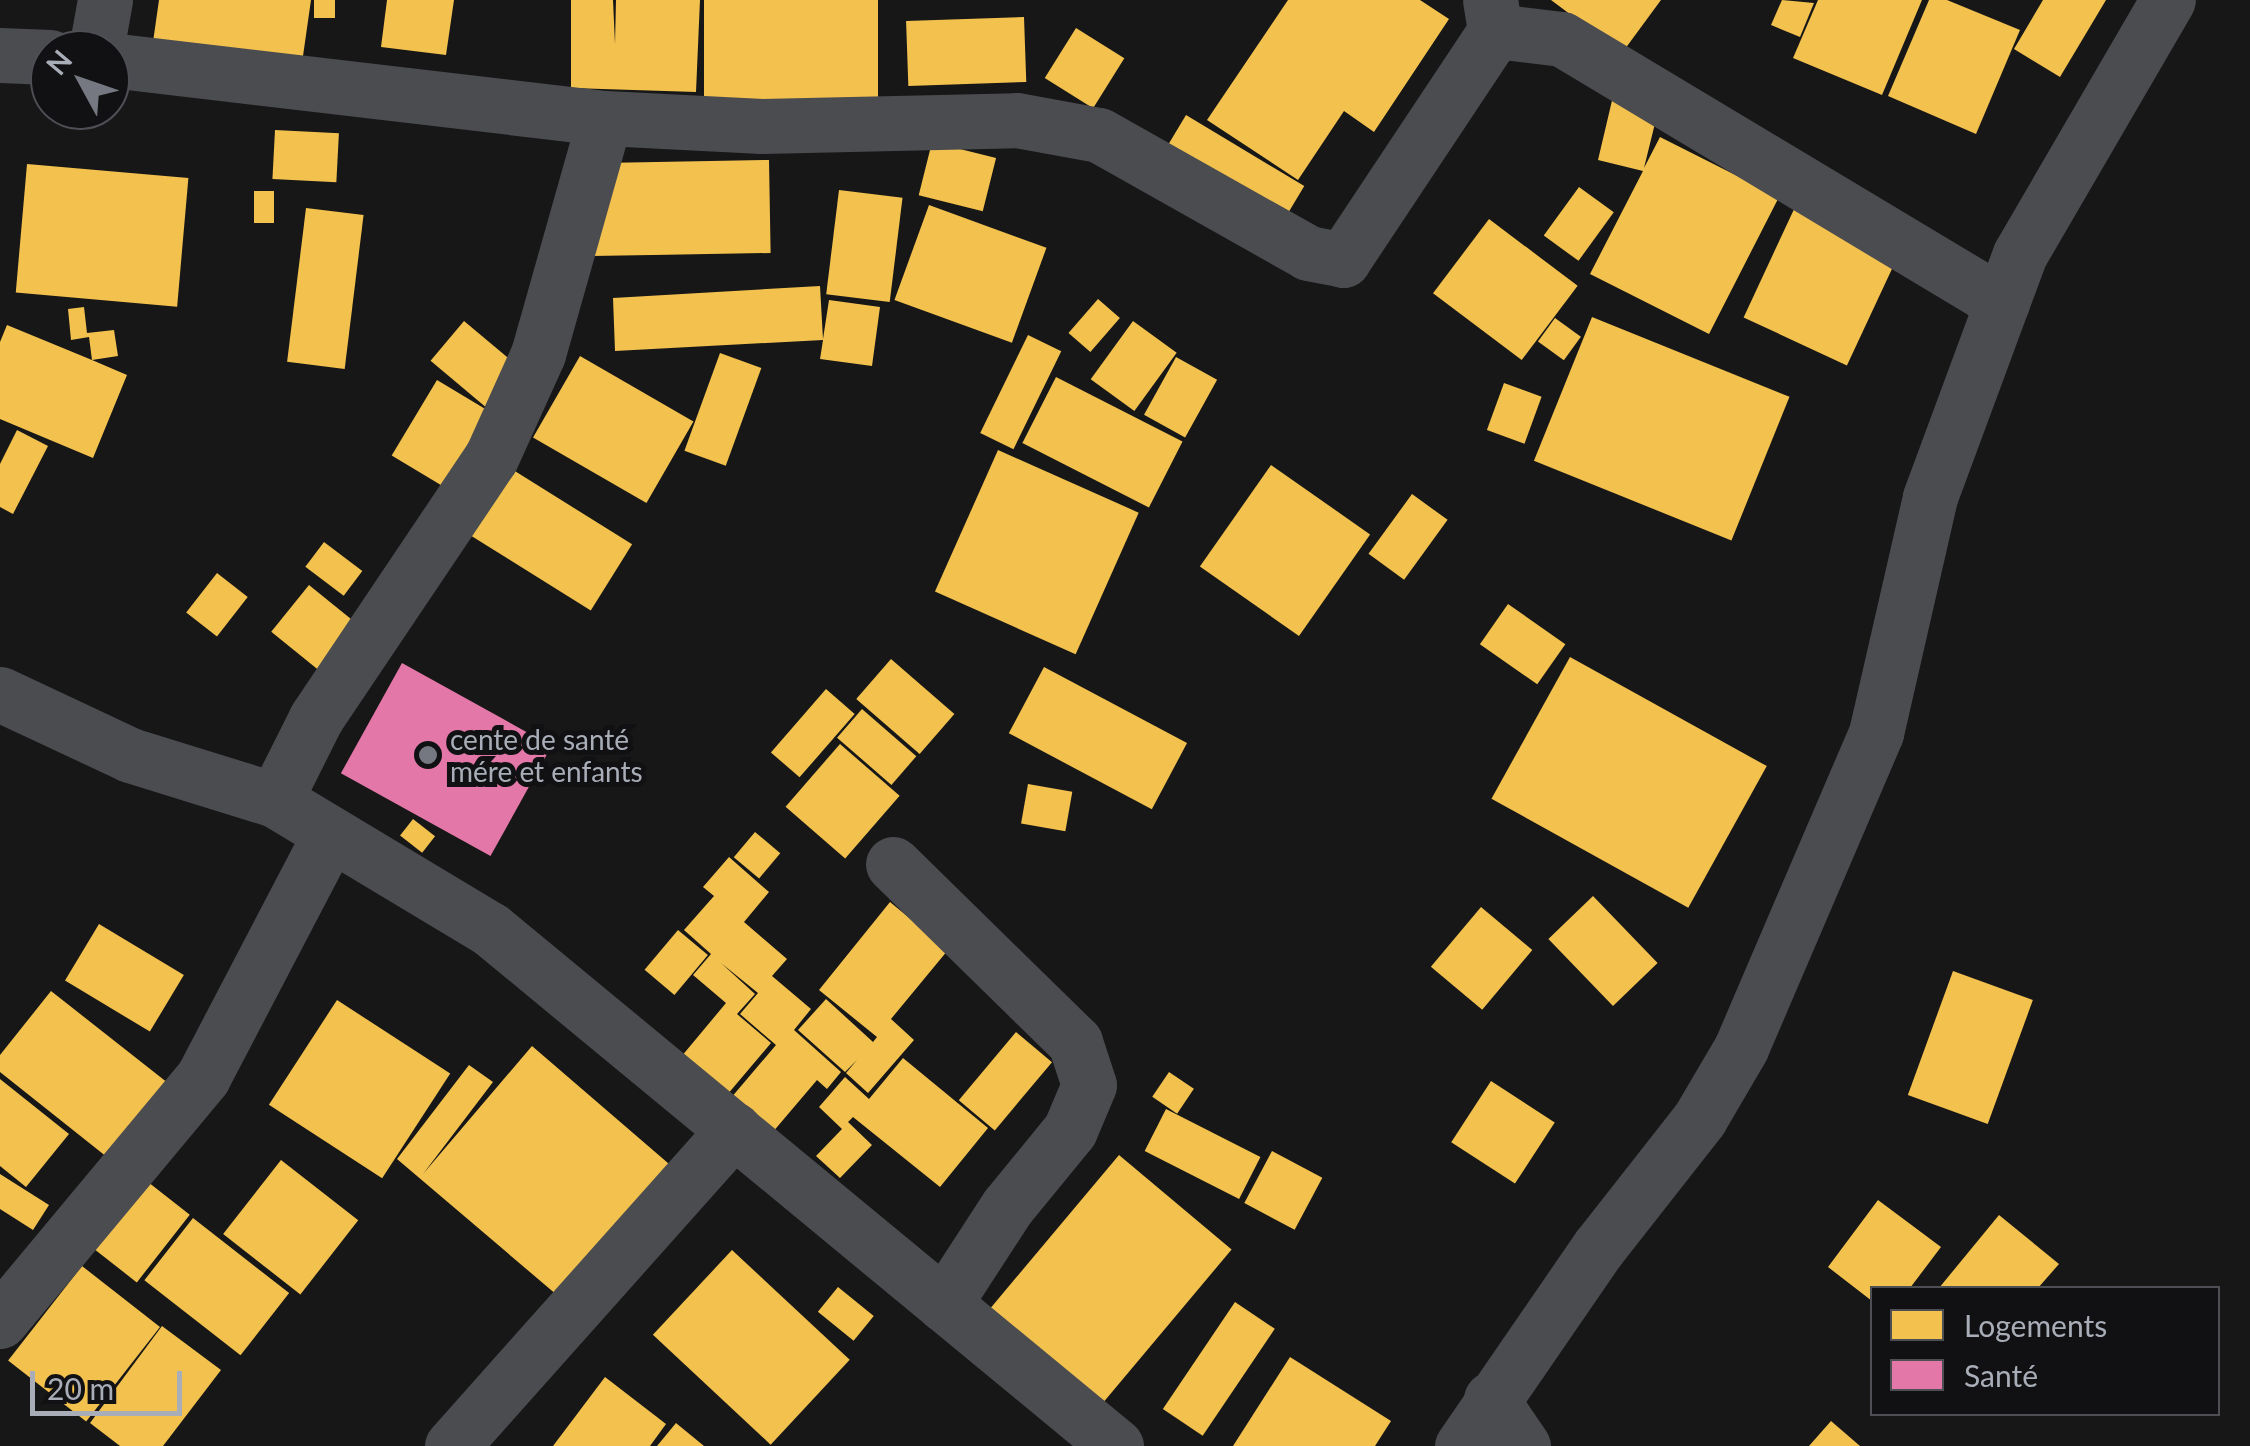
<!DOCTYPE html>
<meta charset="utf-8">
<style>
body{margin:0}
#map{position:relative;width:2250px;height:1446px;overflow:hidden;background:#171717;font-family:Lato,sans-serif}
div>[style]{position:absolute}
.homes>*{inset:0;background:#f2c14e;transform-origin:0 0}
.health>*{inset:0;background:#e377a8;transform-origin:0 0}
.minor>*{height:55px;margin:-27.5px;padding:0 27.5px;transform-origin:27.5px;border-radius:27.5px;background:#4b4c50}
.dots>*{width:28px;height:28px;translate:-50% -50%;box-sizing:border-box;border:5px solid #111113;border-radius:50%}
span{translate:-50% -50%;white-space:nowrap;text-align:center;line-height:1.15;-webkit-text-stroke:10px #111113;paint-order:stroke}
.poi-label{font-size:28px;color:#a8adb8}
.left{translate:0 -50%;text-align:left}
.legend{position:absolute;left:1870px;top:1286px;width:350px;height:130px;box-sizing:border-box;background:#111113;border:2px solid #4d4f55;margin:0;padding:12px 18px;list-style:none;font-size:30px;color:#a8adb8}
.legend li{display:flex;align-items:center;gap:20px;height:50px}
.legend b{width:50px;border:2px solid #4d4f55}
.north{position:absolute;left:30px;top:30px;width:100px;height:100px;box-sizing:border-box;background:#111113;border:2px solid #4d4f55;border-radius:50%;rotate:310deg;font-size:28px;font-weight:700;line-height:40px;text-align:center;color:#a8adb8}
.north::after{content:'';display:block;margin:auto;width:35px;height:45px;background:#757880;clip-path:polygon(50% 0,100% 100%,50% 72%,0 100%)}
.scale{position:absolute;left:30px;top:1371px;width:152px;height:45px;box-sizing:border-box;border:5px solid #a8adb8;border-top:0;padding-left:12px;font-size:30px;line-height:35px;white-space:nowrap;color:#a8adb8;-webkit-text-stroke:8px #111113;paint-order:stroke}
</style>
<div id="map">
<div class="homes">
<div style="clip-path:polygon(159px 0,311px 0,302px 63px,153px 42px)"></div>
<div style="left:314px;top:0;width:21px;height:18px"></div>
<div style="clip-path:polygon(387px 0,454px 0,446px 55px,381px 47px)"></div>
<div style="clip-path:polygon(571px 0,613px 0,615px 44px,616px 0,700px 0,696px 92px,571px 88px)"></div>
<div style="left:704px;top:0;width:174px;height:103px"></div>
<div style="clip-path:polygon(1288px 0,1420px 0,1449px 19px,1374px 132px,1344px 111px,1298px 180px,1207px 120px)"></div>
<div style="clip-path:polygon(1551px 0,1661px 0,1622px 53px)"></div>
<div style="clip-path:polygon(1782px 0,1814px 3px,1800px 37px,1771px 25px)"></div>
<div style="clip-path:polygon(1818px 0,1922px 0,1882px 95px,1793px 58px)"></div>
<div style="clip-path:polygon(1929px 0,1947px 0,2020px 30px,1976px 134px,1888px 96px)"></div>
<div style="clip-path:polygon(2043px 0,2106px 0,2060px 77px,2014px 49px)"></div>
<div style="left:1024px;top:17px;width:65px;height:118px;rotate:88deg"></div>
<div style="left:1076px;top:28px;width:57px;height:59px;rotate:32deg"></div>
<div style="clip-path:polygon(1614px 92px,1660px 103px,1644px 168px,1660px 137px,1779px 197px,1709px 334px,1590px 274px,1643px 171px,1598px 160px)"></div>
<div style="left:1186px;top:115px;width:138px;height:46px;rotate:31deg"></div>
<div style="left:275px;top:130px;width:64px;height:49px;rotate:3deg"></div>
<div style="left:932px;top:142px;width:66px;height:55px;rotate:14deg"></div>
<div style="left:769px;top:160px;width:93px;height:194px;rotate:89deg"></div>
<div style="left:27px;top:164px;width:162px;height:129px;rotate:5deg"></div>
<div style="left:1579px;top:187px;width:43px;height:60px;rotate:36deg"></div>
<div style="left:839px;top:190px;width:64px;height:105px;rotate:7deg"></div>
<div style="left:274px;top:191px;width:32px;height:20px;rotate:90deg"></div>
<div style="left:929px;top:205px;width:125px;height:101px;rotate:20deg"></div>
<div style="left:1796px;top:205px;width:114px;height:124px;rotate:25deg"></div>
<div style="left:306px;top:208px;width:58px;height:155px;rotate:7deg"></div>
<div style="left:1489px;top:219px;width:111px;height:93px;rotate:37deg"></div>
<div style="clip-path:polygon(820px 286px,823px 339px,829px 300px,880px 307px,872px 366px,820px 359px,823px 340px,615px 351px,613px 298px)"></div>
<div style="left:1098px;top:299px;width:29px;height:45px;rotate:41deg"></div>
<div style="clip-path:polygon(84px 307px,87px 333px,114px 330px,118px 356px,92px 360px,127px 375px,93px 458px,0 419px,0 342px,7px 325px,92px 360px,89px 337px,71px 340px,68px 309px)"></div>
<div style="left:1592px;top:317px;width:213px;height:155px;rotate:22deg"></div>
<div style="left:1555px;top:318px;width:32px;height:29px;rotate:36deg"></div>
<div style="left:464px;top:321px;width:80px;height:52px;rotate:40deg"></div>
<div style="left:1133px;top:321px;width:54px;height:72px;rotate:36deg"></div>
<div style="left:1028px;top:335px;width:37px;height:109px;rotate:26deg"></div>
<div style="left:720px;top:353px;width:44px;height:104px;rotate:20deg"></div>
<div style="left:580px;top:356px;width:131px;height:94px;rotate:30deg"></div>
<div style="left:1176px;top:357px;width:47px;height:66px;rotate:29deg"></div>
<div style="left:1056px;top:377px;width:142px;height:74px;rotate:27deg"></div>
<div style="left:437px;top:380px;width:69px;height:88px;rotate:31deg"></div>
<div style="left:1504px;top:383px;width:40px;height:50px;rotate:20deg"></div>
<div style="clip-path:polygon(17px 430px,48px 446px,13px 514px,0 507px,0 464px)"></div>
<div style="left:998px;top:450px;width:154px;height:155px;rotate:24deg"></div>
<div style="left:1271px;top:465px;width:121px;height:124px;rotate:35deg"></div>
<div style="left:510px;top:468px;width:144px;height:78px;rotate:32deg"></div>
<div style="left:1412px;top:494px;width:44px;height:74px;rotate:36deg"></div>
<div style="left:324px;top:542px;width:48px;height:31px;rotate:37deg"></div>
<div style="left:217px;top:573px;width:39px;height:50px;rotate:38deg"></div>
<div style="left:309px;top:585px;width:62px;height:60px;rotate:39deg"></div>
<div style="left:1508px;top:604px;width:70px;height:49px;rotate:35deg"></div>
<div style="left:1570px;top:657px;width:225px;height:162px;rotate:29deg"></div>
<div style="left:891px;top:659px;width:84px;height:53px;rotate:41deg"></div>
<div style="left:1044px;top:667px;width:162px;height:75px;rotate:28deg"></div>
<div style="left:826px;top:689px;width:38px;height:84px;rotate:41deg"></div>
<div style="left:862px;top:709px;width:72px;height:38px;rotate:41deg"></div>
<div style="left:840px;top:744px;width:79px;height:83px;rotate:41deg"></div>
<div style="left:1028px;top:784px;width:45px;height:40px;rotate:10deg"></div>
<div style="left:413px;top:819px;width:28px;height:21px;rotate:38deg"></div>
<div style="left:755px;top:832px;width:33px;height:33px;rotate:40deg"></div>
<div style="clip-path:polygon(729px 857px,769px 892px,744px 922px,787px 959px,772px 976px,811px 1009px,794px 1030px,841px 1072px,827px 1089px,817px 1080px,760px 1147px,719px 1112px,776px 1045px,740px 1014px,758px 993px,721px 963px,755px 994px,737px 1014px,771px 1043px,716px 1108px,671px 1069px,726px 1003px,693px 975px,711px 954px,684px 930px,714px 896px,703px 887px)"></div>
<div style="left:1593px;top:896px;width:93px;height:62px;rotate:46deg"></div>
<div style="clip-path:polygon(890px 902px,948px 950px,891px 1019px,914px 1040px,868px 1093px,846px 1073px,857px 1060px,845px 1072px,798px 1030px,826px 999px,873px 1042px,877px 1037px,819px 990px)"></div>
<div style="left:1481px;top:907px;width:67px;height:78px;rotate:40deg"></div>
<div style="left:99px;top:924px;width:99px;height:66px;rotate:31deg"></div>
<div style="left:678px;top:930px;width:39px;height:52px;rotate:40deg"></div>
<div style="left:1953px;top:971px;width:85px;height:132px;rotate:20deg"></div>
<div style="clip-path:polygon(51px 991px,187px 1098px,127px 1173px,0 1072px,0 1055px)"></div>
<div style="left:337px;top:1000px;width:135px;height:125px;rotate:33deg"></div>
<div style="left:1016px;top:1032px;width:47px;height:89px;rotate:40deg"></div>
<div style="clip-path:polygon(532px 1046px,683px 1176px,571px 1307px,397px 1159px,469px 1065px,493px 1082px,423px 1174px)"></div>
<div style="clip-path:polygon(903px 1058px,988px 1128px,940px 1187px,853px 1117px,848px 1122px,872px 1145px,840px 1178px,816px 1156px,842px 1129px,819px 1107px,845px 1077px,869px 1099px)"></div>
<div style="left:1169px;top:1072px;width:30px;height:30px;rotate:34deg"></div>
<div style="clip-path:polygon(0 1079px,69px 1134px,26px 1187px,0 1166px)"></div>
<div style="left:1491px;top:1081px;width:76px;height:73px;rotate:33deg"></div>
<div style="left:1166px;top:1109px;width:106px;height:47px;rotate:27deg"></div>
<div style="left:1272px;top:1151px;width:57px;height:59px;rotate:28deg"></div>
<div style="left:1119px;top:1155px;width:147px;height:202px;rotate:40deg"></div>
<div style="left:281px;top:1160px;width:98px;height:94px;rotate:38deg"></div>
<div style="clip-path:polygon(0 1174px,49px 1205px,33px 1230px,0 1209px)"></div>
<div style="left:148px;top:1182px;width:53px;height:86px;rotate:38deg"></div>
<div style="clip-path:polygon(1878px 1200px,1941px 1247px,1910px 1288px,1872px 1288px,1872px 1301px,1828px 1267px)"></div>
<div style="clip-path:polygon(1999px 1215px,2059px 1264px,2038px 1288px,1939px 1288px)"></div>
<div style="left:193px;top:1218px;width:122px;height:79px;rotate:38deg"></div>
<div style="left:732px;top:1250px;width:161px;height:116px;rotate:43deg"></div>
<div style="left:82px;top:1266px;width:99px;height:120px;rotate:38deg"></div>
<div style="left:838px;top:1287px;width:46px;height:32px;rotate:39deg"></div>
<div style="left:1235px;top:1302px;width:48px;height:129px;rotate:34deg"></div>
<div style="clip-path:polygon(162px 1326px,221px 1370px,163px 1446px,120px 1446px,90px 1423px)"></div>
<div style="clip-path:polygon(1290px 1357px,1391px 1421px,1375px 1446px,1233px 1446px)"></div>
<div style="clip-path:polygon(605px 1377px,666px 1424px,650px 1446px,553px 1446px)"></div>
<div style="clip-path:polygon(1831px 1421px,1860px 1446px,1809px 1446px)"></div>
<div style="clip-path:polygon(676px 1423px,704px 1446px,657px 1446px)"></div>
</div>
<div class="health">
<div style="left:402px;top:663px;width:171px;height:126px;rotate:29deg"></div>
</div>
<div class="minor">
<div style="left:1495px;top:31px;width:67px;rotate:6.8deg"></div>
<div style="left:1562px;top:39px;width:513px;rotate:30.96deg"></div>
<div style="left:96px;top:50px;width:51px;rotate:-79.8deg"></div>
<div style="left:0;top:55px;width:50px;rotate:2.3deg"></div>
<div style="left:110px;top:60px;width:498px;rotate:6.7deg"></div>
<div style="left:605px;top:118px;width:157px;rotate:2.9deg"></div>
<div style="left:762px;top:126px;width:255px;rotate:-1.3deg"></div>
<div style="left:1017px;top:120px;width:83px;rotate:10.4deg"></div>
<div style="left:1099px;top:135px;width:240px;rotate:29.4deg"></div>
<div style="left:1308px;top:253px;width:36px;rotate:11deg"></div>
<div style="left:1343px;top:260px;width:275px;rotate:-56.4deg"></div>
<div style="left:1495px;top:31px;width:31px;rotate:-99deg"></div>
<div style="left:0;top:694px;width:144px;rotate:25.1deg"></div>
<div style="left:130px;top:755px;width:152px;rotate:17.2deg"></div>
<div style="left:275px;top:800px;width:251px;rotate:31deg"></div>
<div style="left:490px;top:929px;width:812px;rotate:39.55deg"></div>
<div style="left:275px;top:800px;width:92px;rotate:-63.4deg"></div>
<div style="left:316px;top:718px;width:313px;rotate:-56.1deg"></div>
<div style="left:491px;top:458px;width:114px;rotate:-65.7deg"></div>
<div style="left:538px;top:354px;width:245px;rotate:-74.2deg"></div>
<div style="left:893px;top:864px;width:255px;rotate:44.4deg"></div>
<div style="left:1075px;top:1042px;width:45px;rotate:72deg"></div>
<div style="left:1089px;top:1085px;width:49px;rotate:112.9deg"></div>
<div style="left:1070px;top:1130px;width:99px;rotate:129.3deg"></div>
<div style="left:1007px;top:1207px;width:116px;rotate:123deg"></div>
<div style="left:0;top:1321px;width:317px;rotate:-50.2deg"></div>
<div style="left:203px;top:1077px;width:274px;rotate:-62.4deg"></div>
<div style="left:1491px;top:1399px;width:57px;rotate:55.8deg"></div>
<div style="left:452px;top:1446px;width:424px;rotate:-48.3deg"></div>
<div style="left:1462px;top:1446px;width:242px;rotate:-55.5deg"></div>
<div style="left:1599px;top:1247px;width:164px;rotate:-51.9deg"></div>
<div style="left:1700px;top:1118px;width:81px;rotate:-59.6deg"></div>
<div style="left:1741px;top:1048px;width:343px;rotate:-66.8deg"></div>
<div style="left:1876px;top:733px;width:242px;rotate:-77.1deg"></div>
<div style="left:1930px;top:497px;width:259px;rotate:-69.7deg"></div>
<div style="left:2020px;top:254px;width:294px;rotate:-59.8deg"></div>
</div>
<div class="dots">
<div style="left:428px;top:755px;background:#757880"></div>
</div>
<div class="poi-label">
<span class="left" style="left:450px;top:755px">cente de santé<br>mére et enfants</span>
</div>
<ul class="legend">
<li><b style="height:28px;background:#f2c14e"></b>Logements</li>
<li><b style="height:28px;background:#e377a8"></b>Santé</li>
</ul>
<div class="north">N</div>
<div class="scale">20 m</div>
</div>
